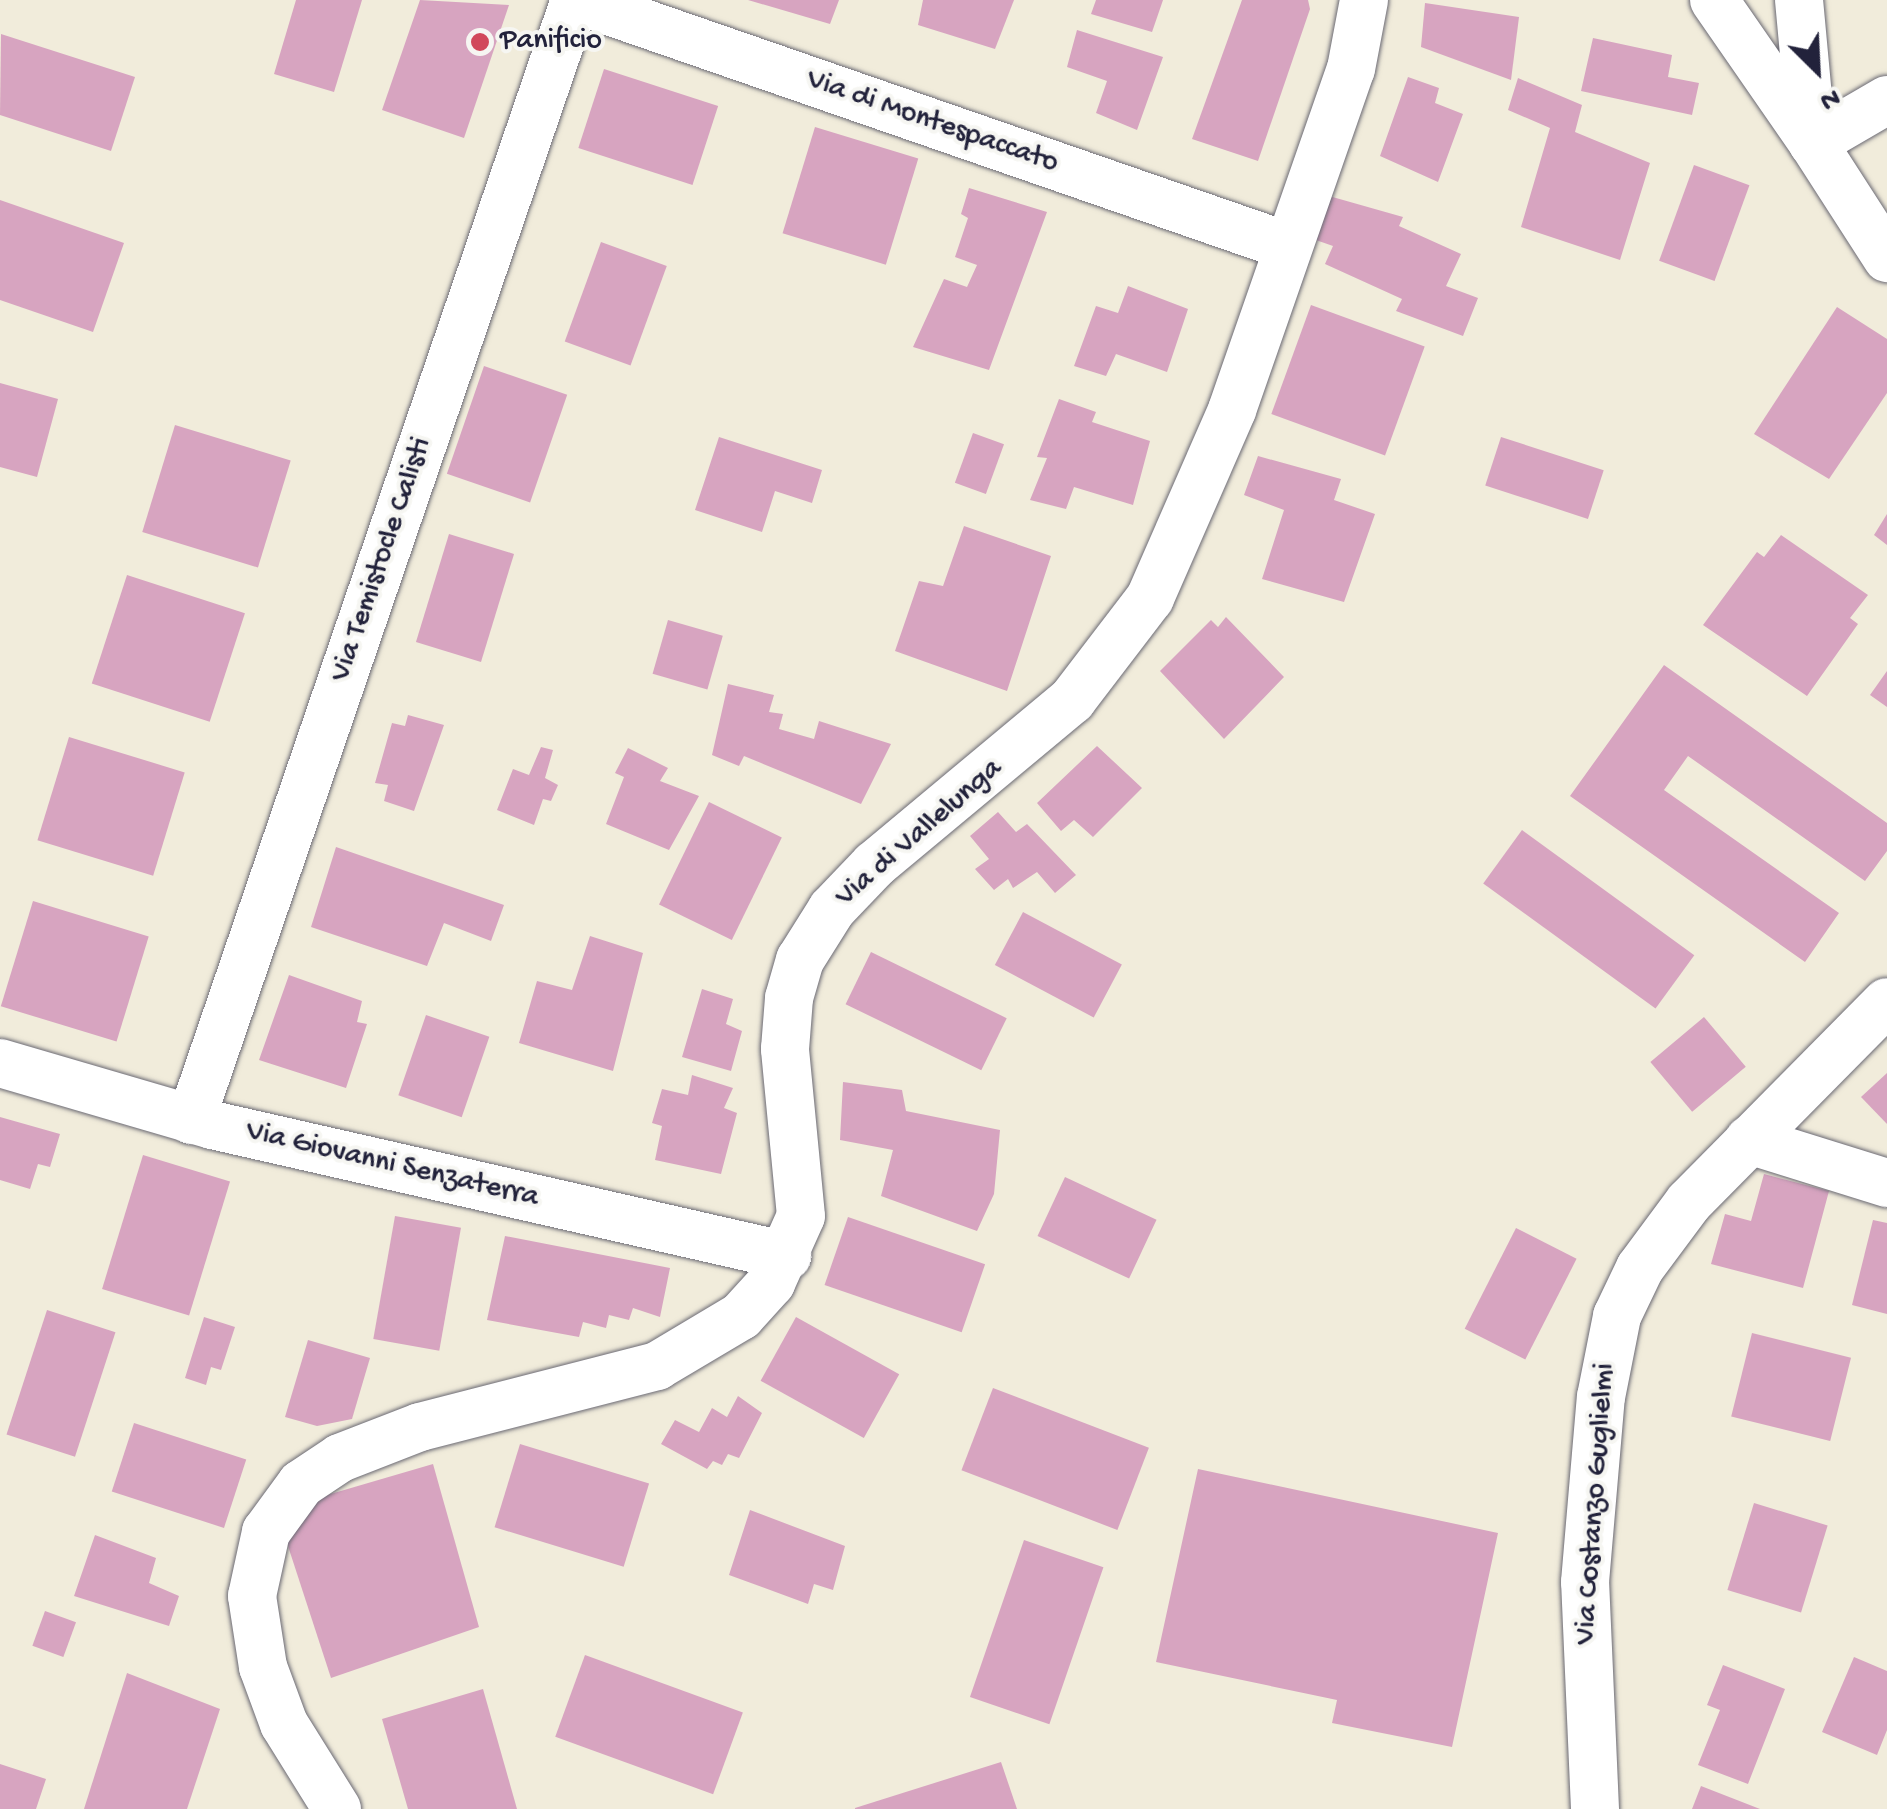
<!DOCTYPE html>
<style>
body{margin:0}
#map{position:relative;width:1887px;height:1809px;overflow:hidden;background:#f1ecdb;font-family:"Gochi Hand",sans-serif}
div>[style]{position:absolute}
.building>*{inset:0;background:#d7a4c0;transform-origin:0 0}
.roads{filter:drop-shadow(0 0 2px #6a6973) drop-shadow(0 0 2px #6a6973)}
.minor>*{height:48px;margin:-24px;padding:0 24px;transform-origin:24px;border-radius:24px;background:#fff}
.dots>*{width:28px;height:28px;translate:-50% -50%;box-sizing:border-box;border:5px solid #f6f6f2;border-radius:50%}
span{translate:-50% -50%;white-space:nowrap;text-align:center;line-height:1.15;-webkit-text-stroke:8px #f6f6f2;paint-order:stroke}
.poi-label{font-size:30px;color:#22223b}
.left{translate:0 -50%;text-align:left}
.street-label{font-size:30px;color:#22223b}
.north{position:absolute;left:1767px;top:20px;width:100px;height:100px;-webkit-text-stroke:8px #f6f6f2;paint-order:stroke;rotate:156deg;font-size:28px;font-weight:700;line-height:40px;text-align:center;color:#22223b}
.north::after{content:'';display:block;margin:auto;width:35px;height:45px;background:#22223b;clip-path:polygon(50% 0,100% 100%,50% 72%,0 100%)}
</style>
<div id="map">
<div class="building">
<div style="clip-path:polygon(296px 0,362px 0,334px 92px,274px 74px)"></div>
<div style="clip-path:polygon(420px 0,509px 5px,464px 138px,382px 110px)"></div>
<div style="clip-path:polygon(748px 0,839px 0,830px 24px)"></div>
<div style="clip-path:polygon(923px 0,1014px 0,995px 49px,918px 25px)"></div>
<div style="clip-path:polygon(1096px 0,1163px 0,1152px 32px,1091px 14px)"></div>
<div style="clip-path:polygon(1242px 0,1308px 0,1310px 9px,1258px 161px,1192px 139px)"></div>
<div style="clip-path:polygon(1425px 3px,1519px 17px,1511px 80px,1421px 47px)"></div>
<div style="clip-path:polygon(1077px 30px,1163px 57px,1137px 130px,1096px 113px,1107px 81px,1067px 67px)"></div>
<div style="clip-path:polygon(1px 34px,135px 77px,111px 151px,0 115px)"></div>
<div style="clip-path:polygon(1593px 38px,1672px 55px,1668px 77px,1699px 83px,1692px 115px,1581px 91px)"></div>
<div style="left:604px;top:69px;width:120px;height:83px;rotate:18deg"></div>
<div style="clip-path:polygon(1408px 77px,1439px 88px,1435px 103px,1463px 114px,1438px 182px,1380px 156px)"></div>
<div style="clip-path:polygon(1518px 78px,1582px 105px,1575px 132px,1650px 163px,1620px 260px,1521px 227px,1550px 128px,1508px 110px)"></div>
<div style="left:815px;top:127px;width:108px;height:111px;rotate:17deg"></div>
<div style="left:1694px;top:165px;width:59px;height:102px;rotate:20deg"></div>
<div style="clip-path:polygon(969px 188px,1047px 212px,989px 370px,913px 347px,944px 279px,967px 287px,977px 265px,955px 257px,968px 218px,961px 214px)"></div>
<div style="clip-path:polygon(1329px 196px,1403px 217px,1399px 226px,1461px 254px,1446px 286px,1478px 298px,1463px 336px,1396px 311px,1402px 299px,1325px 264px,1333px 246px,1313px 239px)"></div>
<div style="clip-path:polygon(0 200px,124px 243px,93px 332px,0 300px)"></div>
<div style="left:601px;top:242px;width:70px;height:106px;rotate:20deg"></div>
<div style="clip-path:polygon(1128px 286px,1188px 309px,1167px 372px,1116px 354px,1106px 376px,1074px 366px,1096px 306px,1118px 313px)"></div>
<div style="left:1311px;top:305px;width:121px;height:116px;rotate:20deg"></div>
<div style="clip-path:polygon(1837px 307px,1887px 339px,1887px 393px,1829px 479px,1754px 434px)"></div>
<div style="left:484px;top:366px;width:88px;height:114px;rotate:19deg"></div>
<div style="clip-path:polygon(0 383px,58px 399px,37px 477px,0 467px)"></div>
<div style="clip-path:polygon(1059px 399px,1096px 412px,1092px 422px,1150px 441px,1133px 505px,1074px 487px,1066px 509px,1030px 500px,1047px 458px,1037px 457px)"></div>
<div style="left:175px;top:425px;width:121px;height:112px;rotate:17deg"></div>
<div style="left:973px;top:433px;width:33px;height:53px;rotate:20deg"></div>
<div style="clip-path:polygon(719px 437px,822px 470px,812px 503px,775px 491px,762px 532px,695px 510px)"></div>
<div style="left:1501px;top:437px;width:108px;height:51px;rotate:18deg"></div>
<div style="clip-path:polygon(1258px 456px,1341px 479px,1334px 500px,1375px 514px,1344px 602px,1262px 579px,1284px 510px,1244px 495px)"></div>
<div style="clip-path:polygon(1887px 514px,1887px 545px,1874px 535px)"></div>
<div style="clip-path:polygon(964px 526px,1051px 556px,1007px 691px,895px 651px,919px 581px,943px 586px)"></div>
<div style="left:449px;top:534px;width:68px;height:113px;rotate:17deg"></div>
<div style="clip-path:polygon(1781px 535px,1868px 595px,1850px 618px,1858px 624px,1807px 696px,1703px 625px,1757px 552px,1764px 557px)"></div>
<div style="left:127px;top:575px;width:124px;height:114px;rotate:18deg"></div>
<div style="clip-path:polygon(1226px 617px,1284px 677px,1224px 739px,1160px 671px,1211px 620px,1218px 627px)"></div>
<div style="left:668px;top:620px;width:57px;height:56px;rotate:16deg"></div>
<div style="clip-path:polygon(1664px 665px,1887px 823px,1887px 851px,1865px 881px,1688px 756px,1664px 790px,1839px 913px,1805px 962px,1570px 796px)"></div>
<div style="clip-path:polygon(1887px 671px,1887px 707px,1870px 695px)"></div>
<div style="clip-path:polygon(728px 684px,774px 695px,769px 712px,783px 714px,779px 729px,814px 739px,819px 721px,891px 744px,861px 804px,744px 756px,739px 766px,712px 755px)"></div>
<div style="clip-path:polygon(408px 715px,444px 725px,414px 811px,384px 801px,388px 785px,375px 783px,392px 723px,405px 726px)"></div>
<div style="left:69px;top:737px;width:121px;height:108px;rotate:17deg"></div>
<div style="clip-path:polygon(1097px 746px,1142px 788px,1093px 837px,1074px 820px,1061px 831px,1037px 803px)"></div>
<div style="clip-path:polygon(541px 747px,553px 750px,545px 778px,558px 785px,551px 801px,543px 799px,534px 825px,497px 810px,513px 769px,529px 775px)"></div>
<div style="clip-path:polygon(628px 748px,668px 768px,660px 781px,699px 796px,669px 850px,606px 824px,624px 777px,615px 773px)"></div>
<div style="left:709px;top:802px;width:81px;height:114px;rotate:26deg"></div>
<div style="clip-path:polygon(998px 812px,1016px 832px,1027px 824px,1076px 875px,1055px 893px,1037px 872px,1013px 888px,1008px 879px,994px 890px,975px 869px,989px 859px,970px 836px)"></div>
<div style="left:1522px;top:830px;width:213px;height:66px;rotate:36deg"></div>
<div style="clip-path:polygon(336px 847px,504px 905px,491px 941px,444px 923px,427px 966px,311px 927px)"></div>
<div style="left:33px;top:901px;width:121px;height:110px;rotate:17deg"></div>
<div style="left:1023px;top:912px;width:112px;height:60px;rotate:28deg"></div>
<div style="clip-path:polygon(590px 936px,643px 953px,613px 1071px,519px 1043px,537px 981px,572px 990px)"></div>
<div style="left:871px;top:952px;width:151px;height:58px;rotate:26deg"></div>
<div style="clip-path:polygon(289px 975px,362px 1001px,357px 1022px,367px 1024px,346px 1088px,259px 1060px)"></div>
<div style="clip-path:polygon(702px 989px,733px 999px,726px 1024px,742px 1031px,731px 1071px,682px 1057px)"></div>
<div style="left:426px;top:1015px;width:67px;height:85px;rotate:19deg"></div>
<div style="left:1704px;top:1017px;width:65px;height:70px;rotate:50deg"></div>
<div style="clip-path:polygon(1887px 1073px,1887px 1124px,1861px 1097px)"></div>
<div style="clip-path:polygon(692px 1075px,733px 1088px,724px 1108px,737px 1113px,721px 1174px,655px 1160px,662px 1126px,652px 1123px,662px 1089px,688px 1095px)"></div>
<div style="clip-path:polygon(843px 1082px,902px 1090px,906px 1111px,1000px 1130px,994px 1194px,977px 1231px,881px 1196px,893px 1150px,840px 1140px)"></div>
<div style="clip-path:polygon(0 1117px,60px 1134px,50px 1167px,38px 1164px,30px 1189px,0 1180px)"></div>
<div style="left:143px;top:1155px;width:91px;height:140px;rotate:17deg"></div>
<div style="clip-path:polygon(1764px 1174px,1829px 1191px,1803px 1288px,1711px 1264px,1725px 1214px,1751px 1221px)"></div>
<div style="left:1065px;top:1177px;width:101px;height:65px;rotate:25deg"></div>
<div style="left:395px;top:1216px;width:67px;height:125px;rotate:10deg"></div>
<div style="left:848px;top:1217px;width:145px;height:72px;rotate:19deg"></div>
<div style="clip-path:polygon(1873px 1220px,1887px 1223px,1887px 1314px,1852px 1305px)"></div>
<div style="left:1516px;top:1228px;width:68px;height:113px;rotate:27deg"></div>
<div style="clip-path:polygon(505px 1236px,670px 1268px,660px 1317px,633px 1308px,629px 1320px,609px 1315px,606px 1328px,583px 1322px,579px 1337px,487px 1320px)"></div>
<div style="left:47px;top:1310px;width:72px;height:131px;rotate:18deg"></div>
<div style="clip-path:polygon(204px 1317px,235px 1327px,221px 1370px,211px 1367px,206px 1385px,185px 1378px)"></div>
<div style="left:796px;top:1317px;width:118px;height:73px;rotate:29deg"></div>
<div style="left:1752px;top:1333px;width:102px;height:86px;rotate:14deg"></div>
<div style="clip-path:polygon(308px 1340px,370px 1358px,352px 1419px,317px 1426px,285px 1417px)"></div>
<div style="left:993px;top:1388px;width:167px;height:88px;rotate:21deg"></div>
<div style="clip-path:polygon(738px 1396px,762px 1413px,739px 1458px,728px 1454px,722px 1465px,713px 1461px,707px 1469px,661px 1444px,675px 1420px,699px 1432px,712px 1408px,727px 1417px)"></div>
<div style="left:134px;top:1423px;width:118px;height:72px;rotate:18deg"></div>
<div style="left:520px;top:1444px;width:135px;height:87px;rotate:17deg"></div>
<div style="clip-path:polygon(433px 1464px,479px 1627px,331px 1678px,287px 1543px,310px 1500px)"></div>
<div style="clip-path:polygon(1198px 1469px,1498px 1533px,1452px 1747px,1332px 1723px,1337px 1700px,1156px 1662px)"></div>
<div style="left:1754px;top:1503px;width:77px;height:91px;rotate:17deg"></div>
<div style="clip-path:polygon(750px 1510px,845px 1546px,833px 1590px,814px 1584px,808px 1604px,729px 1575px)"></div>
<div style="clip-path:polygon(95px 1535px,156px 1558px,149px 1583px,179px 1596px,169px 1626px,74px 1596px)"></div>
<div style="left:1024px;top:1540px;width:84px;height:166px;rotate:19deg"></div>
<div style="left:45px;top:1611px;width:33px;height:37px;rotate:20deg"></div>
<div style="left:585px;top:1655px;width:168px;height:87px;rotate:20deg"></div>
<div style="clip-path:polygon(1854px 1657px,1887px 1671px,1887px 1730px,1877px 1755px,1822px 1732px)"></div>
<div style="clip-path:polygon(1723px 1665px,1785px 1689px,1748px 1784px,1698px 1765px,1720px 1710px,1707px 1705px)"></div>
<div style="clip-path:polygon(127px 1673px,220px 1709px,187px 1809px,84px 1809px)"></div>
<div style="clip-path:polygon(483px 1689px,517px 1809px,408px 1809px,382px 1719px)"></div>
<div style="clip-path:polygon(1001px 1762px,1017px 1809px,855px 1809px,855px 1808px)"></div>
<div style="clip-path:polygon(0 1764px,46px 1779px,36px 1809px,0 1809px)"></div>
<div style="clip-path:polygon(1701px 1786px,1760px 1809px,1692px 1809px)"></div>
</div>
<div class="roads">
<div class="minor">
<div style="left:577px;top:0;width:751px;rotate:19.11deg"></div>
<div style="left:1714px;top:0;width:174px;rotate:55.3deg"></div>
<div style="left:1799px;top:0;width:140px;rotate:84.7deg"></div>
<div style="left:1887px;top:100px;width:86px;rotate:149.8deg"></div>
<div style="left:1813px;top:143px;width:137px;rotate:57.2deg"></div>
<div style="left:0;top:1063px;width:221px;rotate:16.3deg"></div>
<div style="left:212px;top:1125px;width:590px;rotate:12.83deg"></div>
<div style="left:191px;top:1120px;width:1184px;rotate:-71.08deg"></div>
<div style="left:1749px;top:1140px;width:145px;rotate:17.3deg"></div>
<div style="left:337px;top:1809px;width:100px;rotate:-121.9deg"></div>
<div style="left:284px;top:1724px;width:61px;rotate:-110.2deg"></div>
<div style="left:263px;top:1667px;width:72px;rotate:-98.8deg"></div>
<div style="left:252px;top:1596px;width:66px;rotate:-77.7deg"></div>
<div style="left:266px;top:1532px;width:59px;rotate:-53.9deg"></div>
<div style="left:301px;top:1484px;width:47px;rotate:-33.7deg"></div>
<div style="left:340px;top:1458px;width:86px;rotate:-21.2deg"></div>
<div style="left:420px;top:1427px;width:245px;rotate:-14.4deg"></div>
<div style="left:657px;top:1366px;width:98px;rotate:-30.8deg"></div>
<div style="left:741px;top:1316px;width:45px;rotate:-47.7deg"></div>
<div style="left:771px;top:1283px;width:73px;rotate:-65.9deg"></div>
<div style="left:801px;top:1216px;width:168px;rotate:-95.5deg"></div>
<div style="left:785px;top:1049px;width:51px;rotate:-85.5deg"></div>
<div style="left:789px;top:998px;width:40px;rotate:-74deg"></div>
<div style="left:800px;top:960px;width:60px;rotate:-57.9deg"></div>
<div style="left:832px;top:909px;width:61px;rotate:-46.3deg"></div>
<div style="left:874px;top:865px;width:258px;rotate:-39.8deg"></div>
<div style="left:1072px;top:700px;width:128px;rotate:-52.6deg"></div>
<div style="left:1150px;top:598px;width:205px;rotate:-66.4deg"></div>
<div style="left:1232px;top:410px;width:361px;rotate:-70.8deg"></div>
<div style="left:1351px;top:69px;width:70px;rotate:-79.3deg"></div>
<div style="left:1595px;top:1809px;width:227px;rotate:-92.5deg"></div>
<div style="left:1585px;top:1582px;width:186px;rotate:-85.1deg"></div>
<div style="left:1601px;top:1397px;width:83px;rotate:-78.8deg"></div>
<div style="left:1617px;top:1316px;width:53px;rotate:-64.4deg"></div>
<div style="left:1640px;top:1268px;width:82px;rotate:-53.4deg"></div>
<div style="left:1689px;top:1202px;width:281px;rotate:-45.3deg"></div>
</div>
</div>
<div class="dots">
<div style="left:480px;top:42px;background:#d1495b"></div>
</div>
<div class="poi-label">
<span class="left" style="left:500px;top:42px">Panificio</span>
</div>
<div class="street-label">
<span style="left:932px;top:123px;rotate:19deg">Via di Montespaccato</span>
<span style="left:383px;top:560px;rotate:-71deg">Via Temistocle Calisti</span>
<span style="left:920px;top:834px;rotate:-41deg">Via di Vallelunga</span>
<span style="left:392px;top:1166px;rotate:13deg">Via Giovanni Senzaterra</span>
<span style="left:1597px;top:1504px;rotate:-86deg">Via Costanzo Guglielmi</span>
</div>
<div class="north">N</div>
</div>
